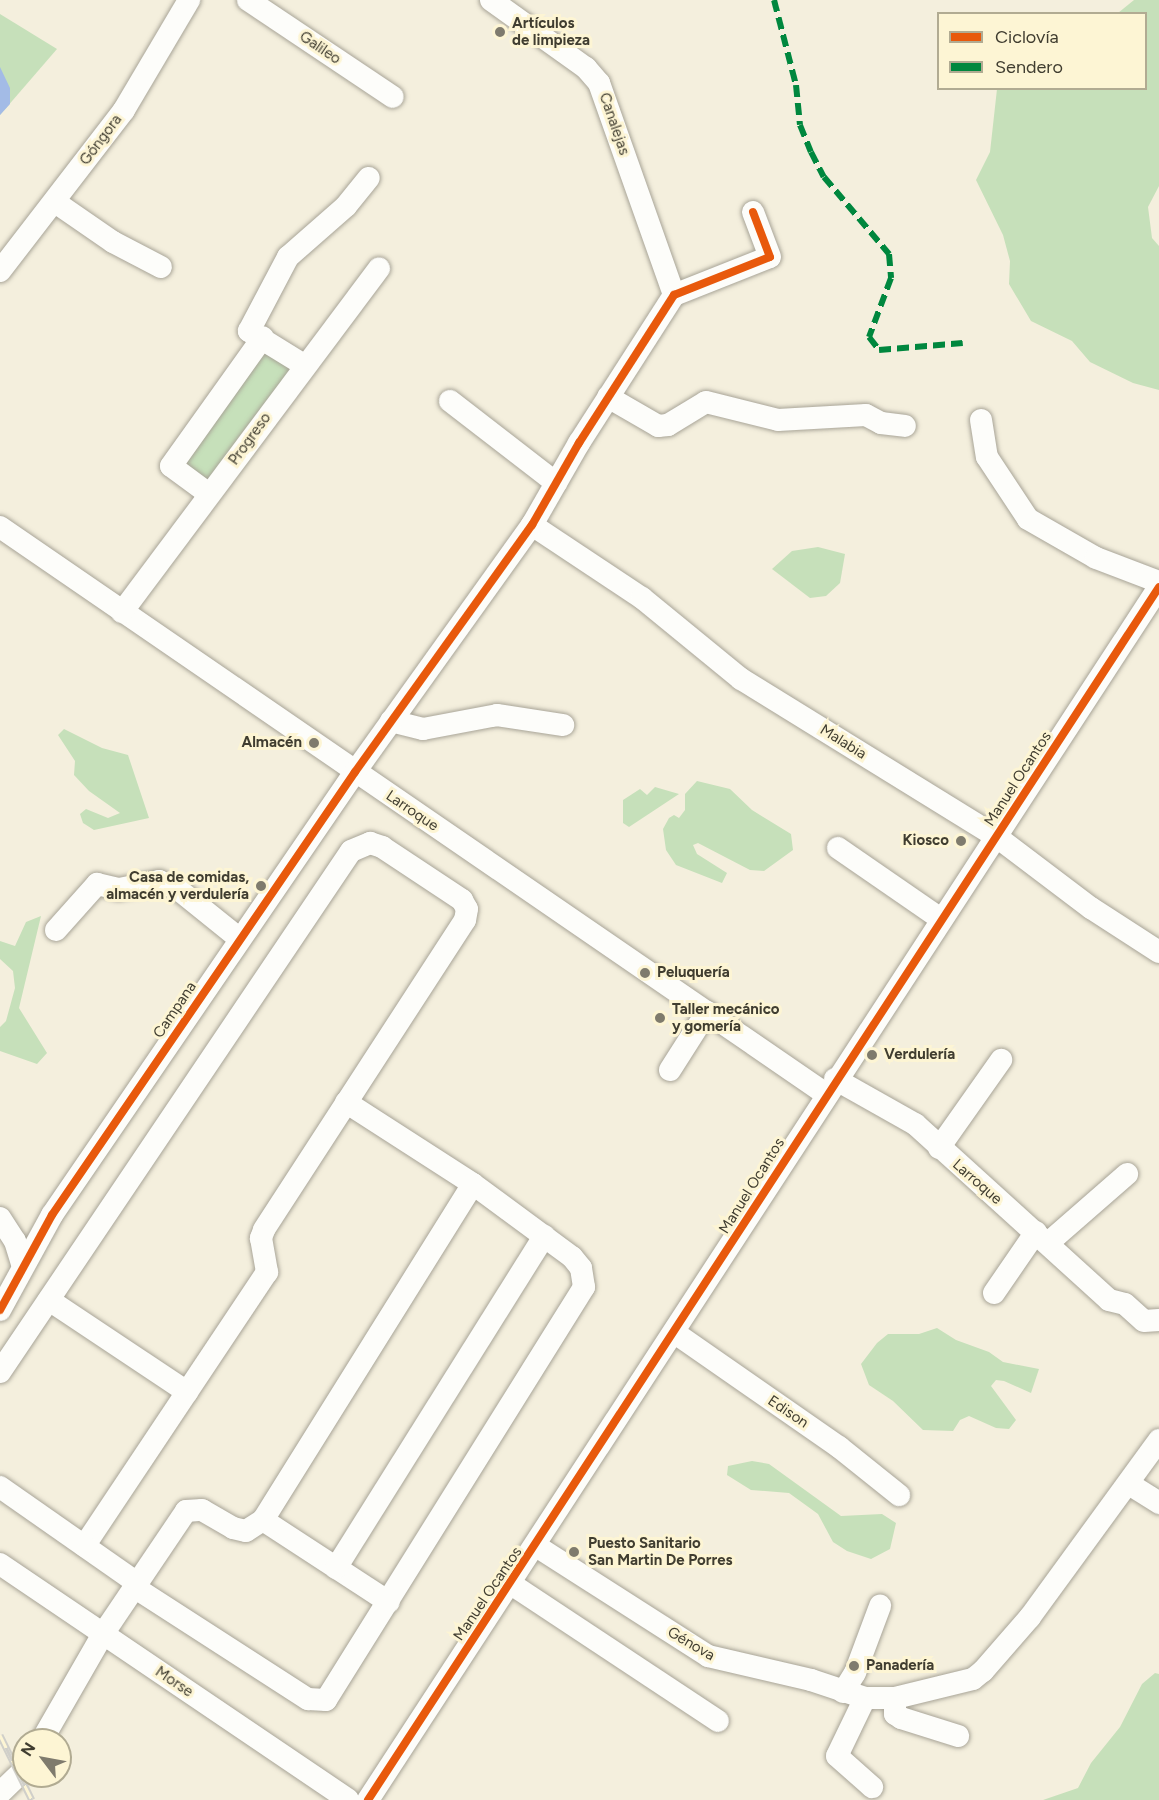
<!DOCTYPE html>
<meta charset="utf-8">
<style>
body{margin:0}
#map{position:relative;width:1159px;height:1800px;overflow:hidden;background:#f4efdd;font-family:Figtree,sans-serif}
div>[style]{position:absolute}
.green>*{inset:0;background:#c6e0ba;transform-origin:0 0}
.water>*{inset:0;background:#a3bbe6}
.roads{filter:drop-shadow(0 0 2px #a8a497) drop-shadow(0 0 2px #a8a497)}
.minor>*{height:22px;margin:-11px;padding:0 11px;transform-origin:11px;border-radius:11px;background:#fdfdfa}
.rail>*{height:7px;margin-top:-3.5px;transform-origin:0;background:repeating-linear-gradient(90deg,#fdf5d4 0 14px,#d0cfc9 0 28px);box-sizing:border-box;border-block:2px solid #d0cfc9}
.quiet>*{height:6px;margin-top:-3px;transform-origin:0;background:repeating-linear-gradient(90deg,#00873e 0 12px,transparent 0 18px)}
.cycleway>*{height:8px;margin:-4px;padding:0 4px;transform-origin:4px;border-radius:4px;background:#e8590c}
.dots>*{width:16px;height:16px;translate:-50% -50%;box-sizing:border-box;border:3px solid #fdf5d4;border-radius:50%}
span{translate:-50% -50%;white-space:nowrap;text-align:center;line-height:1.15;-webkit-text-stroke:6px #fdf5d4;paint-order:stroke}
.poi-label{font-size:15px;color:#403d30;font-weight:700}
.left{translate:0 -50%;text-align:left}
.right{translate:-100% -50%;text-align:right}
.street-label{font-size:15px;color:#403d30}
.legend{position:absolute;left:937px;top:12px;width:210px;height:78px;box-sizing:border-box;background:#fdf5d4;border:2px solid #b1ab92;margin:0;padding:8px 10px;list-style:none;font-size:18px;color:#403d30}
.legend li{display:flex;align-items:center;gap:12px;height:30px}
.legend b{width:30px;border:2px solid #b1ab92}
.north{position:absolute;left:12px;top:1728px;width:60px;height:60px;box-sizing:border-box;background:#fdf5d4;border:2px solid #b1ab92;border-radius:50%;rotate:302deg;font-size:16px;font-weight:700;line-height:24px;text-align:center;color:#403d30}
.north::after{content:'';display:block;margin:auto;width:21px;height:27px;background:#7f7b6d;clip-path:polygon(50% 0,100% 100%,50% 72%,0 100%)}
</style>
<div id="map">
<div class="green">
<div style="clip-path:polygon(1134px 0,1159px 0,1159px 186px,1148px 207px,1152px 238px,1159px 246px,1159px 390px,1133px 383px,1090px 362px,1072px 341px,1031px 321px,1009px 284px,1010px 261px,1003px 235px,976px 180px,990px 152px,997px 89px,1146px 88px,1146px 14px,1118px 13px)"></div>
<div style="clip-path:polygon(0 14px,57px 49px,0 115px)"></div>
<div style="left:263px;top:344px;width:40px;height:149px;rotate:37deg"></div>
<div style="clip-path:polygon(818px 547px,845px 554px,840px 583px,826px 596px,810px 598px,772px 569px,792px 551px)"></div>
<div style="clip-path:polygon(64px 729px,102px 748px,128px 755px,149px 818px,94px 830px,83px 823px,80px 814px,86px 809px,108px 818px,120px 813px,89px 791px,74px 775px,75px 761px,58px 735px)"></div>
<div style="clip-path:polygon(697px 781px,730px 789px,752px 810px,791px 834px,793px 850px,764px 871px,750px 870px,698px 843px,693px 845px,697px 854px,727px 873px,722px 883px,676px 865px,666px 850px,663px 829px,669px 818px,674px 815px,679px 818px,685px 810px,685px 794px)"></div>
<div style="clip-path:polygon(655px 787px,679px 794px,629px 827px,623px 823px,623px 800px,640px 789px,647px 795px)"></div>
<div style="clip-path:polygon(41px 916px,19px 1008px,47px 1053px,37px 1064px,0 1051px,0 1027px,6px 1021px,15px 988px,13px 971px,0 959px,0 941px,15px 946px,26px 922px)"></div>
<div style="clip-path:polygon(937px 1328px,956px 1340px,989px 1352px,1003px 1362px,1039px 1369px,1031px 1393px,1004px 1381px,996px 1380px,991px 1386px,1016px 1420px,1009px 1429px,996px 1428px,969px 1416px,960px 1420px,953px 1431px,923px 1430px,893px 1401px,869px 1385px,861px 1364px,877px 1343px,888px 1334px,919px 1334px)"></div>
<div style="clip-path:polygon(752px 1461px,769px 1464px,841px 1516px,882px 1514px,896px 1523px,890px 1549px,871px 1559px,847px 1551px,833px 1542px,818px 1514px,789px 1493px,751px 1490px,727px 1475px,728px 1466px)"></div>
<div style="clip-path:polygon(1155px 1673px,1159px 1674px,1159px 1800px,1043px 1800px,1078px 1788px,1091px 1763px,1120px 1727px,1142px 1684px)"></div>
</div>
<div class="water">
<div style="clip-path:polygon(0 67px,10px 88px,10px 104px,0 115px)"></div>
</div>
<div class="roads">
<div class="minor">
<div style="left:248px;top:0;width:174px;rotate:33.8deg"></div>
<div style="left:491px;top:0;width:117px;rotate:35.6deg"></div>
<div style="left:586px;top:68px;width:20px;rotate:49deg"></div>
<div style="left:599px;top:83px;width:225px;rotate:70.5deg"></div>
<div style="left:55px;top:202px;width:70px;rotate:34.6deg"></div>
<div style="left:113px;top:242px;width:54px;rotate:27.5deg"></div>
<div style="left:0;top:271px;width:203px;rotate:-52.4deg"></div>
<div style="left:124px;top:110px;width:128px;rotate:-59.4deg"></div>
<div style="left:304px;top:365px;width:65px;rotate:-148.3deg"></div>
<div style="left:249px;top:331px;width:84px;rotate:-62.2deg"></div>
<div style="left:288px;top:257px;width:77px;rotate:-41.3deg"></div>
<div style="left:346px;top:206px;width:36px;rotate:-51deg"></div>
<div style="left:608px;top:397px;width:58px;rotate:30.1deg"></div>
<div style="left:658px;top:426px;width:10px;rotate:-6deg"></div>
<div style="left:668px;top:425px;width:44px;rotate:-31.2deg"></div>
<div style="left:706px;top:402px;width:74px;rotate:14deg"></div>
<div style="left:778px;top:420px;width:88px;rotate:-3.3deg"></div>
<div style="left:866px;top:415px;width:17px;rotate:28deg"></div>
<div style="left:881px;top:423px;width:24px;rotate:7deg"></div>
<div style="left:450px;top:401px;width:134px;rotate:37.7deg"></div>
<div style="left:981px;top:420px;width:37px;rotate:81deg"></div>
<div style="left:987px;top:457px;width:74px;rotate:56.5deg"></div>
<div style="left:1028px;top:519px;width:78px;rotate:29.8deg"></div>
<div style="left:1096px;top:558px;width:67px;rotate:20.9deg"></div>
<div style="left:209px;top:494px;width:47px;rotate:-143.6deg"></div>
<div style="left:171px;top:466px;width:158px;rotate:-54.5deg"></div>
<div style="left:532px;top:525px;width:132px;rotate:33.6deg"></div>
<div style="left:642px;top:598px;width:128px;rotate:39.3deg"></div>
<div style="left:741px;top:679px;width:301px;rotate:31.7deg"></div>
<div style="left:997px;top:837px;width:118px;rotate:37.1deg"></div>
<div style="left:1091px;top:908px;width:81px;rotate:32.9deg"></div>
<div style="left:0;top:527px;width:1002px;rotate:34.47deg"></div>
<div style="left:122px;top:612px;width:429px;rotate:-53.2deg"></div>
<div style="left:391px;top:721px;width:33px;rotate:14deg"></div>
<div style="left:423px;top:729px;width:75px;rotate:-10.7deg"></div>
<div style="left:497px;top:715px;width:67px;rotate:8.6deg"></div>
<div style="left:838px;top:848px;width:125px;rotate:34.6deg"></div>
<div style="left:56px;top:930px;width:62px;rotate:-48.3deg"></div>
<div style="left:97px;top:884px;width:23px;rotate:13deg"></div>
<div style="left:119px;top:889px;width:41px;rotate:-11.3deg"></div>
<div style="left:159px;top:881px;width:22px;rotate:24deg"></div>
<div style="left:179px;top:890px;width:78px;rotate:38.8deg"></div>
<div style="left:670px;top:1070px;width:69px;rotate:-57.5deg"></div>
<div style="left:835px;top:1079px;width:92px;rotate:29.4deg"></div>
<div style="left:915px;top:1124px;width:262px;rotate:42.2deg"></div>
<div style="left:1109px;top:1300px;width:16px;rotate:14deg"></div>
<div style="left:1125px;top:1304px;width:25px;rotate:42deg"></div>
<div style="left:1144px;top:1321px;width:15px;rotate:-4deg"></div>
<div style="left:939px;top:1148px;width:108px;rotate:-54.8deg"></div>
<div style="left:0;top:1218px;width:27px;rotate:57deg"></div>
<div style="left:15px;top:1241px;width:27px;rotate:73deg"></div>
<div style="left:1048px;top:1243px;width:105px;rotate:-41.1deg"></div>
<div style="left:994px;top:1293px;width:74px;rotate:-55.5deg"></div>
<div style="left:49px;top:1300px;width:166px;rotate:33.7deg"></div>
<div style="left:0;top:1310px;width:108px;rotate:-61.3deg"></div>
<div style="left:52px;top:1215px;width:537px;rotate:-55.63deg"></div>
<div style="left:355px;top:772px;width:304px;rotate:-54.4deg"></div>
<div style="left:532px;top:525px;width:95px;rotate:-60.2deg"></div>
<div style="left:579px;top:443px;width:176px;rotate:-57.3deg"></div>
<div style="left:674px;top:295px;width:103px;rotate:-21.6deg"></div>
<div style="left:770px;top:257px;width:48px;rotate:-110.7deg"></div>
<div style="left:675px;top:1333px;width:200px;rotate:34.8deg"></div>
<div style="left:839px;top:1447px;width:77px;rotate:38.7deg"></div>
<div style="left:0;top:1372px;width:628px;rotate:-56.03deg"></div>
<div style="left:351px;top:851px;width:21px;rotate:-23deg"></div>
<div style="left:370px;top:843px;width:13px;rotate:18deg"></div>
<div style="left:382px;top:847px;width:96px;rotate:33.5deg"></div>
<div style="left:462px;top:900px;width:10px;rotate:61deg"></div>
<div style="left:467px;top:909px;width:11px;rotate:100deg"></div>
<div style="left:465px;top:920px;width:369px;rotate:123deg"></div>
<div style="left:264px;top:1230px;width:9px;rotate:111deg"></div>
<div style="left:261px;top:1238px;width:35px;rotate:80deg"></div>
<div style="left:267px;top:1272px;width:329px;rotate:123.7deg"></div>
<div style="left:1129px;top:1484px;width:36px;rotate:32deg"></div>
<div style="left:0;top:1487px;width:167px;rotate:35deg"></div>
<div style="left:263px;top:1520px;width:150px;rotate:33.1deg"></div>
<div style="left:536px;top:1546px;width:204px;rotate:32.6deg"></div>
<div style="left:708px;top:1656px;width:106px;rotate:13.1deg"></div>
<div style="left:811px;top:1680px;width:57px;rotate:18.4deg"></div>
<div style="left:865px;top:1698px;width:30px"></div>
<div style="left:895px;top:1698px;width:80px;rotate:-13.7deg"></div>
<div style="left:973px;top:1679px;width:13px;rotate:-39deg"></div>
<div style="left:983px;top:1671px;width:72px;rotate:-49deg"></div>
<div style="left:1030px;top:1617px;width:219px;rotate:-53.9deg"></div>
<div style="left:0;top:1564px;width:420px;rotate:34.1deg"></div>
<div style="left:336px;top:1568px;width:392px;rotate:-57.9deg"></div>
<div style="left:511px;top:1584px;width:248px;rotate:33.5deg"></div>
<div style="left:134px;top:1587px;width:207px;rotate:32.8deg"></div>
<div style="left:308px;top:1699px;width:18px;rotate:3deg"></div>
<div style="left:326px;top:1700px;width:487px;rotate:-58deg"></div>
<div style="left:584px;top:1287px;width:19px;rotate:-99deg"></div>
<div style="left:581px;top:1268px;width:14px;rotate:-129deg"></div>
<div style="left:572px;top:1257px;width:123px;rotate:-143.6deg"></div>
<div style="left:473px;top:1184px;width:151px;rotate:-147.2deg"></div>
<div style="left:843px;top:1692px;width:22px;rotate:-58deg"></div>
<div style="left:855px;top:1673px;width:72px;rotate:-69.5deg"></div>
<div style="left:865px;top:1698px;width:64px;rotate:115.8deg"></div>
<div style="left:837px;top:1756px;width:47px;rotate:41.5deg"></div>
<div style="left:895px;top:1698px;width:16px;rotate:90deg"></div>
<div style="left:895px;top:1714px;width:7px;rotate:34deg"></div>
<div style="left:901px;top:1718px;width:60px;rotate:17.5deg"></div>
<div style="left:42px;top:1740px;width:122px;rotate:-60.1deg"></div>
<div style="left:103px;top:1634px;width:148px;rotate:-56deg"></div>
<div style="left:186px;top:1511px;width:16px;rotate:-4deg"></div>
<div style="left:202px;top:1510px;width:36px;rotate:30deg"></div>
<div style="left:233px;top:1528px;width:13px;rotate:13deg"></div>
<div style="left:246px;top:1531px;width:20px;rotate:-33deg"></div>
<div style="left:263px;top:1520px;width:396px;rotate:-58deg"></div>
<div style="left:0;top:1793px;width:33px;rotate:-44deg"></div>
<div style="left:368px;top:1800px;width:1448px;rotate:-56.89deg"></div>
</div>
</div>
<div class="rail">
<div style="left:0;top:1735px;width:72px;rotate:63.8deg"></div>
</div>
<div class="quiet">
<div style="left:774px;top:0;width:88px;rotate:75.5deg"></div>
<div style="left:796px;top:85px;width:40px;rotate:84.3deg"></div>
<div style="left:800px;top:125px;width:29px;rotate:68deg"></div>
<div style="left:811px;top:152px;width:28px;rotate:63deg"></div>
<div style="left:824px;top:177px;width:101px;rotate:49.8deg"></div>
<div style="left:889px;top:254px;width:24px;rotate:85deg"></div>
<div style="left:891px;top:278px;width:63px;rotate:110.4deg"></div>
<div style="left:869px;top:337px;width:16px;rotate:52deg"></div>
<div style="left:879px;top:350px;width:84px;rotate:-4.8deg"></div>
</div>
<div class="cycleway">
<div style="left:0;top:1310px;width:108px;rotate:-61.3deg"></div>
<div style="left:52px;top:1215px;width:537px;rotate:-55.63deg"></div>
<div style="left:355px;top:772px;width:304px;rotate:-54.4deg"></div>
<div style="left:532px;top:525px;width:95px;rotate:-60.2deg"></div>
<div style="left:579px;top:443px;width:176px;rotate:-57.3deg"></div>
<div style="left:674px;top:295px;width:103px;rotate:-21.6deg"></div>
<div style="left:770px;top:257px;width:48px;rotate:-110.7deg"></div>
<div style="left:368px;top:1800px;width:1448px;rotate:-56.89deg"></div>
</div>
<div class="dots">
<div style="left:500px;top:32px;background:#7f7b6d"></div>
<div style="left:314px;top:743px;background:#7f7b6d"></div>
<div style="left:961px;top:841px;background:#7f7b6d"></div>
<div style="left:261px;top:886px;background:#7f7b6d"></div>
<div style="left:645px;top:973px;background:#7f7b6d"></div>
<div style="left:660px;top:1018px;background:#7f7b6d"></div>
<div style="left:872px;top:1055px;background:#7f7b6d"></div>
<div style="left:574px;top:1552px;background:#7f7b6d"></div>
<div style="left:854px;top:1666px;background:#7f7b6d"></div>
</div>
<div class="poi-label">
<span class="left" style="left:512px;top:32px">Artículos<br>de limpieza</span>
<span class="right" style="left:302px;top:743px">Almacén</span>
<span class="right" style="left:949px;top:841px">Kiosco</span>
<span class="right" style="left:249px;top:886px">Casa de comidas,<br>almacén y verdulería</span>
<span class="left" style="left:657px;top:973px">Peluquería</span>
<span class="left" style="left:672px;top:1018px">Taller mecánico<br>y gomería</span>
<span class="left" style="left:884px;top:1055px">Verdulería</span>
<span class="left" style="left:588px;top:1552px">Puesto Sanitario<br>San Martin De Porres</span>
<span class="left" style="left:866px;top:1666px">Panadería</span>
</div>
<div class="street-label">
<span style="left:320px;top:48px;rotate:34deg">Galileo</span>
<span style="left:614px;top:124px;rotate:71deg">Canalejas</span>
<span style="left:101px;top:140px;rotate:-53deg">Góngora</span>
<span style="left:250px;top:439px;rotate:-54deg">Progreso</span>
<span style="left:843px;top:742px;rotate:32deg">Malabia</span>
<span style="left:1018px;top:779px;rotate:-57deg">Manuel Ocantos</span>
<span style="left:412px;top:811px;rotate:34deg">Larroque</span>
<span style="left:175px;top:1010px;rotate:-56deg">Campana</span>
<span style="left:977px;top:1182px;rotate:41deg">Larroque</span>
<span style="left:752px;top:1186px;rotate:-58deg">Manuel Ocantos</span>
<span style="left:788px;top:1412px;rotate:34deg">Edison</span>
<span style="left:488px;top:1594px;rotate:-56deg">Manuel Ocantos</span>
<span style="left:691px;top:1644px;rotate:30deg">Génova</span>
<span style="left:174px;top:1682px;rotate:34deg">Morse</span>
</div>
<ul class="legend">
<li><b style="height:8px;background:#e8590c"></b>Ciclovía</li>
<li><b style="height:8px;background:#00873e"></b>Sendero</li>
</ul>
<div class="north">N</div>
</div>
